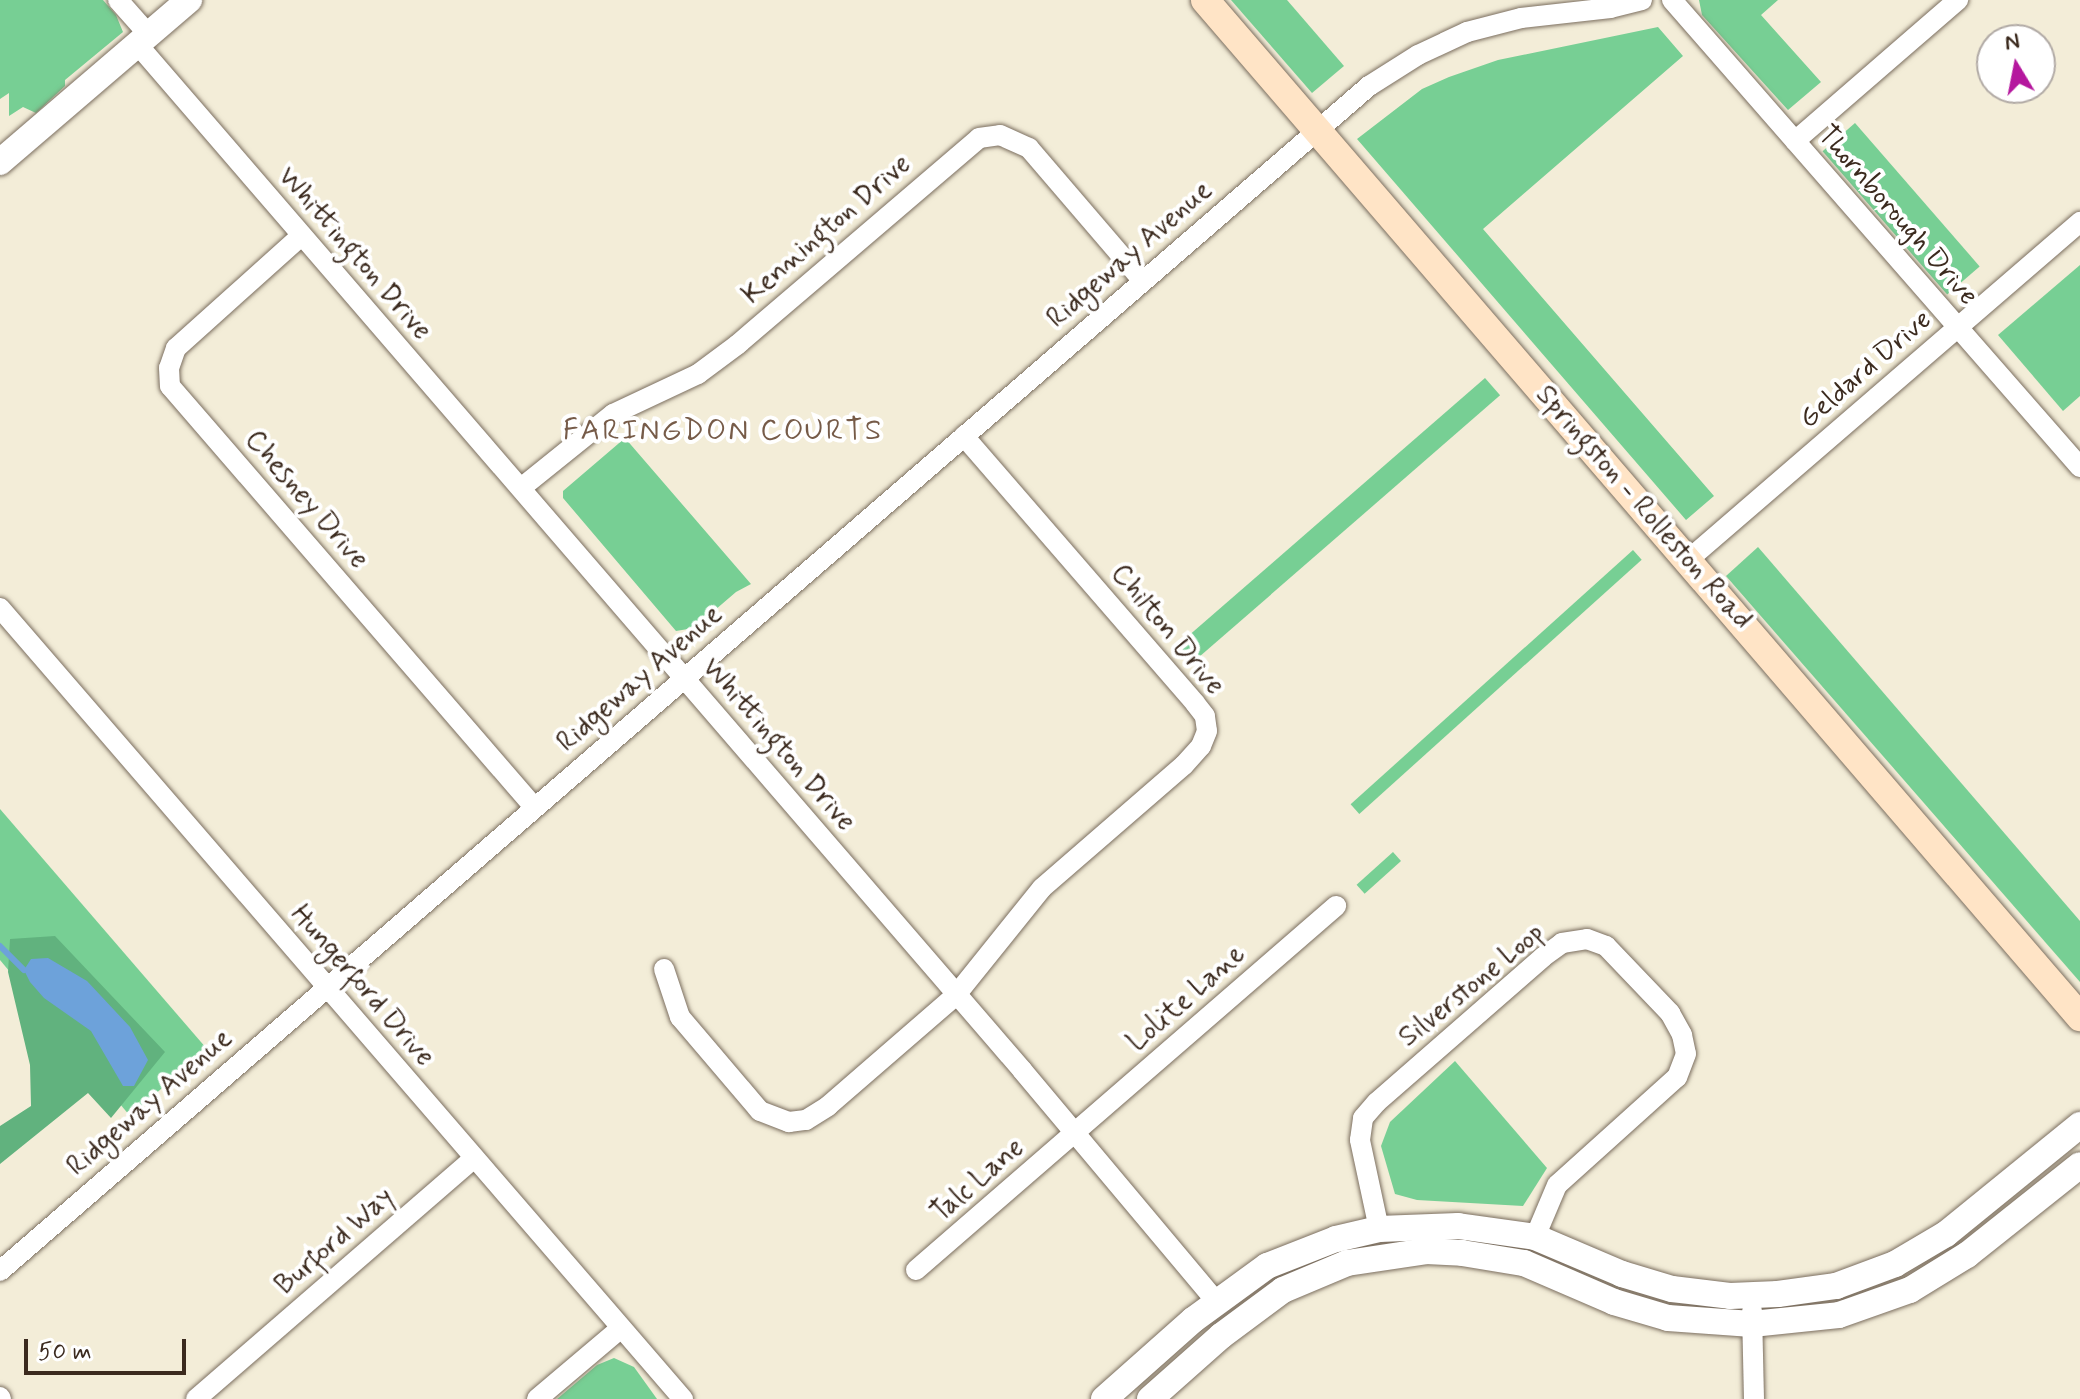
<!DOCTYPE html>
<style>
body{margin:0}
#map{position:relative;width:2080px;height:1399px;overflow:hidden;background:#f3edd8;font-family:Mynerve,sans-serif}
div>[style]{position:absolute}
.green>*{inset:0;background:#77cf94;transform-origin:0 0}
.forest>*{inset:0;background:#61b27e}
.water>*{inset:0;background:#6da2da}
.stream>*{height:6px;margin:-3px;padding:0 3px;transform-origin:3px;border-radius:3px;background:#6da2da}
.roads{filter:drop-shadow(0 0 2px #7b6e5f) drop-shadow(0 0 2px #7b6e5f)}
.minor>*{height:20px;margin:-10px;padding:0 10px;transform-origin:10px;border-radius:10px;background:#fff}
.tertiary>*{height:26px;margin:-13px;padding:0 13px;transform-origin:13px;border-radius:13px;background:#fff}
.secondary>*{height:28px;margin:-14px;padding:0 14px;transform-origin:14px;border-radius:14px;background:#ffe4c6}
span{translate:-50% -50%;white-space:nowrap;text-align:center;line-height:1.15;-webkit-text-stroke:8px #fff;paint-order:stroke}
.street-label{font-size:28px;color:#3b2a1e}
.neighbourhood-label{font-size:30px;color:#765b48;letter-spacing:2px}
.north{position:absolute;left:1976px;top:24px;width:80px;height:80px;box-sizing:border-box;background:#fff;border:2px solid #b1aaa5;border-radius:50%;rotate:350deg;font-size:22px;font-weight:700;line-height:32px;text-align:center;color:#3b2a1e}
.north::after{content:'';display:block;margin:auto;width:28px;height:36px;background:#b5179e;clip-path:polygon(50% 0,100% 100%,50% 72%,0 100%)}
.scale{position:absolute;left:24px;top:1339px;width:162px;height:36px;box-sizing:border-box;border:4px solid #3b2a1e;border-top:0;padding-left:10px;font-size:24px;line-height:28px;white-space:nowrap;color:#3b2a1e;-webkit-text-stroke:6px #fff;paint-order:stroke}
</style>
<div id="map">
<div class="green">
<div style="clip-path:polygon(0 0,103px 0,116px 15px,123px 32px,65px 80px,65px 86px,36px 113px,23px 107px,9px 116px,9px 93px,0 99px)"></div>
<div style="clip-path:polygon(1231px 0,1287px 0,1344px 66px,1312px 93px)"></div>
<div style="clip-path:polygon(1699px 0,1778px 0,1761px 15px,1821px 82px,1788px 110px,1702px 15px)"></div>
<div style="clip-path:polygon(1658px 27px,1683px 56px,1483px 229px,1714px 496px,1686px 520px,1357px 139px,1422px 89px,1449px 77px,1498px 60px)"></div>
<div style="left:1855px;top:123px;width:190px;height:43px;rotate:49deg"></div>
<div style="clip-path:polygon(2080px 265px,2080px 396px,2063px 411px,1998px 335px)"></div>
<div style="left:1485px;top:378px;width:23px;height:410px;rotate:49deg"></div>
<div style="clip-path:polygon(625px 438px,751px 584px,736px 592px,694px 628px,676px 631px,563px 498px,563px 491px)"></div>
<div style="clip-path:polygon(1758px 547px,2080px 921px,2080px 982px,1726px 576px)"></div>
<div style="left:1633px;top:550px;width:13px;height:380px;rotate:48deg"></div>
<div style="clip-path:polygon(0 809px,207px 1049px,130px 1116px,0 960px)"></div>
<div style="left:1393px;top:852px;width:12px;height:49px;rotate:48deg"></div>
<div style="clip-path:polygon(1455px 1061px,1547px 1168px,1523px 1206px,1417px 1200px,1395px 1194px,1381px 1146px,1390px 1122px)"></div>
<div style="clip-path:polygon(614px 1358px,634px 1367px,657px 1399px,557px 1399px,597px 1365px)"></div>
</div>
<div class="forest">
<div style="clip-path:polygon(55px 936px,165px 1052px,111px 1118px,88px 1093px,0 1164px,0 1126px,31px 1106px,30px 1065px,8px 972px,10px 939px)"></div>
</div>
<div class="water">
<div style="clip-path:polygon(48px 958px,87px 981px,130px 1027px,148px 1060px,134px 1086px,123px 1086px,91px 1031px,44px 998px,30px 982px,24px 970px,31px 959px)"></div>
</div>
<div class="stream">
<div style="left:0;top:946px;width:34px;rotate:45deg"></div>
</div>
<div class="roads">
<div class="minor">
<div style="left:118px;top:0;width:47px;rotate:48.5deg"></div>
<div style="left:1672px;top:0;width:620px;rotate:48.86deg"></div>
<div style="left:138px;top:45px;width:1354px;rotate:49.22deg"></div>
<div style="left:1022px;top:1070px;width:303px;rotate:50deg"></div>
<div style="left:1795px;top:141px;width:216px;rotate:-40.9deg"></div>
<div style="left:301px;top:236px;width:168px;rotate:138.1deg"></div>
<div style="left:176px;top:348px;width:21px;rotate:109deg"></div>
<div style="left:169px;top:368px;width:18px;rotate:87deg"></div>
<div style="left:170px;top:386px;width:557px;rotate:49.15deg"></div>
<div style="left:521px;top:488px;width:118px;rotate:-38.8deg"></div>
<div style="left:613px;top:414px;width:94px;rotate:-25.2deg"></div>
<div style="left:698px;top:374px;width:49px;rotate:-36.6deg"></div>
<div style="left:737px;top:345px;width:318px;rotate:-40.5deg"></div>
<div style="left:979px;top:138px;width:21px;rotate:-8deg"></div>
<div style="left:1000px;top:135px;width:32px;rotate:24deg"></div>
<div style="left:1029px;top:148px;width:175px;rotate:49.4deg"></div>
<div style="left:1688px;top:560px;width:518px;rotate:-40.77deg"></div>
<div style="left:0;top:608px;width:1045px;rotate:49.19deg"></div>
<div style="left:664px;top:969px;width:51px;rotate:71.6deg"></div>
<div style="left:680px;top:1017px;width:123px;rotate:49.6deg"></div>
<div style="left:760px;top:1111px;width:31px;rotate:21deg"></div>
<div style="left:789px;top:1122px;width:17px;rotate:-7deg"></div>
<div style="left:806px;top:1120px;width:26px;rotate:-32deg"></div>
<div style="left:828px;top:1106px;width:169px;rotate:-40.9deg"></div>
<div style="left:956px;top:995px;width:137px;rotate:-51.2deg"></div>
<div style="left:1042px;top:888px;width:188px;rotate:-40.9deg"></div>
<div style="left:1184px;top:765px;width:25px;rotate:-48deg"></div>
<div style="left:1201px;top:746px;width:16px;rotate:-68deg"></div>
<div style="left:1207px;top:731px;width:15px;rotate:-98deg"></div>
<div style="left:1205px;top:716px;width:16px;rotate:-128deg"></div>
<div style="left:1195px;top:703px;width:353px;rotate:-130.9deg"></div>
<div style="left:1379px;top:1229px;width:91px;rotate:-102.1deg"></div>
<div style="left:1360px;top:1140px;width:22px;rotate:-82deg"></div>
<div style="left:1363px;top:1118px;width:21px;rotate:-49deg"></div>
<div style="left:1377px;top:1102px;width:220px;rotate:-41.1deg"></div>
<div style="left:1543px;top:957px;width:24px;rotate:-36deg"></div>
<div style="left:1562px;top:943px;width:25px;rotate:-9deg"></div>
<div style="left:1587px;top:939px;width:20px;rotate:20deg"></div>
<div style="left:1606px;top:946px;width:93px;rotate:46.3deg"></div>
<div style="left:1670px;top:1013px;width:25px;rotate:61deg"></div>
<div style="left:1682px;top:1035px;width:19px;rotate:78deg"></div>
<div style="left:1686px;top:1054px;width:25px;rotate:111deg"></div>
<div style="left:1677px;top:1077px;width:161px;rotate:138deg"></div>
<div style="left:1557px;top:1185px;width:56px;rotate:112.9deg"></div>
<div style="left:916px;top:1270px;width:556px;rotate:-40.91deg"></div>
<div style="left:0;top:1271px;width:1811px;rotate:-40.88deg"></div>
<div style="left:1369px;top:86px;width:58px;rotate:-32.3deg"></div>
<div style="left:1418px;top:55px;width:54px;rotate:-25.1deg"></div>
<div style="left:1467px;top:32px;width:56px;rotate:-14.5deg"></div>
<div style="left:1521px;top:18px;width:90px;rotate:-6.4deg"></div>
<div style="left:1610px;top:8px;width:33px;rotate:-14deg"></div>
<div style="left:1752px;top:1311px;width:88px;rotate:88.7deg"></div>
<div style="left:0;top:1397px;width:2px;rotate:63deg"></div>
<div style="left:196px;top:1399px;width:368px;rotate:-40.9deg"></div>
<div style="left:537px;top:1399px;width:110px;rotate:-40.2deg"></div>
</div>
<div class="tertiary">
<div style="left:0;top:162px;width:249px;rotate:-40.6deg"></div>
<div style="left:1104px;top:1399px;width:119px;rotate:-41.6deg"></div>
<div style="left:1193px;top:1320px;width:92px;rotate:-36.1deg"></div>
<div style="left:1267px;top:1266px;width:74px;rotate:-21.4deg"></div>
<div style="left:1336px;top:1239px;width:44px;rotate:-13.1deg"></div>
<div style="left:1379px;top:1229px;width:79px;rotate:-2.2deg"></div>
<div style="left:1458px;top:1226px;width:78px;rotate:8.1deg"></div>
<div style="left:1535px;top:1237px;width:95px;rotate:23deg"></div>
<div style="left:1622px;top:1274px;width:52px;rotate:16.7deg"></div>
<div style="left:1672px;top:1289px;width:58px;rotate:6.9deg"></div>
<div style="left:1730px;top:1296px;width:48px;rotate:-2.4deg"></div>
<div style="left:1778px;top:1294px;width:59px;rotate:-7.9deg"></div>
<div style="left:1836px;top:1286px;width:63px;rotate:-20.4deg"></div>
<div style="left:1895px;top:1264px;width:59px;rotate:-30.5deg"></div>
<div style="left:1946px;top:1234px;width:173px;rotate:-39.1deg"></div>
<div style="left:1150px;top:1399px;width:95px;rotate:-41.6deg"></div>
<div style="left:1221px;top:1336px;width:77px;rotate:-36.6deg"></div>
<div style="left:1283px;top:1290px;width:69px;rotate:-22.9deg"></div>
<div style="left:1347px;top:1263px;width:80px;rotate:-8.6deg"></div>
<div style="left:1426px;top:1251px;width:36px;rotate:3deg"></div>
<div style="left:1462px;top:1253px;width:63px;rotate:9.2deg"></div>
<div style="left:1524px;top:1263px;width:98px;rotate:23.4deg"></div>
<div style="left:1614px;top:1302px;width:56px;rotate:16.5deg"></div>
<div style="left:1668px;top:1318px;width:84px;rotate:4.1deg"></div>
<div style="left:1752px;top:1324px;width:87px;rotate:-5.9deg"></div>
<div style="left:1839px;top:1315px;width:75px;rotate:-19.4deg"></div>
<div style="left:1910px;top:1290px;width:67px;rotate:-31.6deg"></div>
<div style="left:1967px;top:1255px;width:144px;rotate:-38.5deg"></div>
</div>
<div class="secondary">
<div style="left:1205px;top:0;width:1342px;rotate:49.29deg"></div>
</div>
</div>
<div class="street-label">
<span style="left:1897px;top:216px;rotate:49deg">Thornborough Drive</span>
<span style="left:827px;top:230px;rotate:-41deg">Kennington Drive</span>
<span style="left:354px;top:254px;rotate:49deg">Whittington Drive</span>
<span style="left:1130px;top:255px;rotate:-41deg">Ridgeway Avenue</span>
<span style="left:1866px;top:370px;rotate:-41deg">Geldard Drive</span>
<span style="left:306px;top:500px;rotate:49deg">Chesney Drive</span>
<span style="left:1643px;top:508px;rotate:49deg">Springston - Rolleston Road</span>
<span style="left:1167px;top:630px;rotate:50deg">Chilton Drive</span>
<span style="left:640px;top:679px;rotate:-41deg">Ridgeway Avenue</span>
<span style="left:778px;top:745px;rotate:49deg">Whittington Drive</span>
<span style="left:362px;top:986px;rotate:49deg">Hungerford Drive</span>
<span style="left:1472px;top:986px;rotate:-39deg">Silverstone Loop</span>
<span style="left:1187px;top:999px;rotate:-41deg">Lolite Lane</span>
<span style="left:150px;top:1103px;rotate:-41deg">Ridgeway Avenue</span>
<span style="left:978px;top:1181px;rotate:-41deg">Talc Lane</span>
<span style="left:335px;top:1242px;rotate:-41deg">Burford Way</span>
</div>
<div class="neighbourhood-label">
<span style="left:723px;top:431px">FARINGDON COURTS</span>
</div>
<div class="north">N</div>
<div class="scale">50 m</div>
</div>
